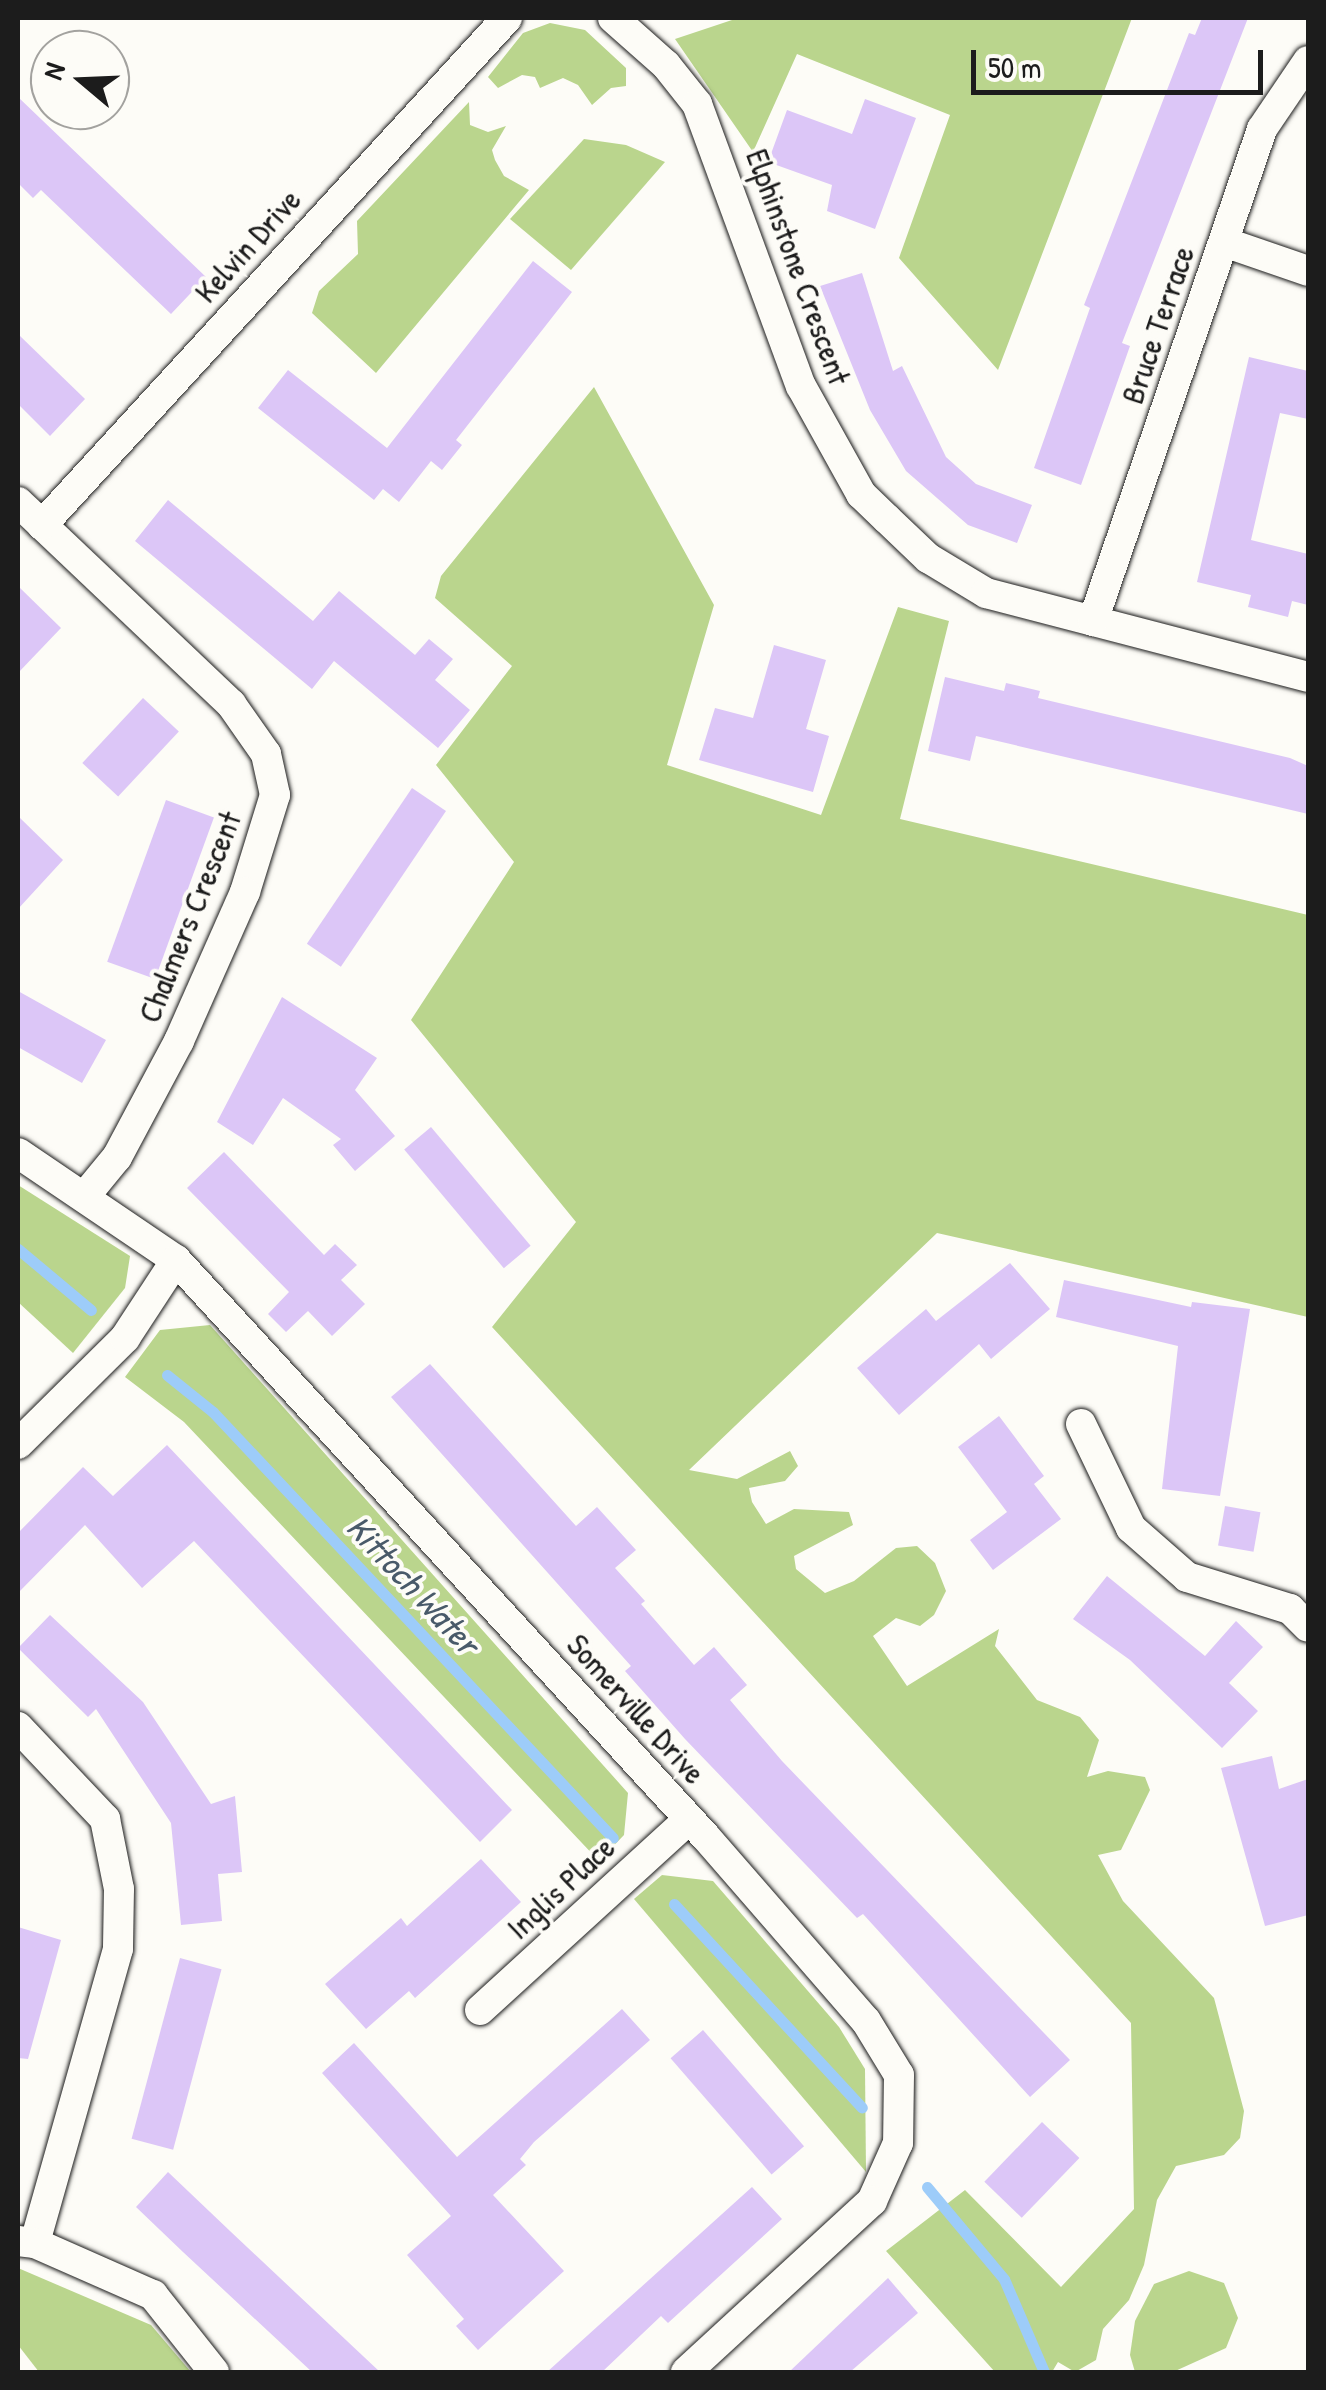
<!DOCTYPE html>
<style>
body{margin:0}
#map{position:relative;width:1326px;height:2390px;overflow:hidden;background:#fdfcf7;font-family:"Patrick Hand",sans-serif}
div>[style]{position:absolute}
.green>*{inset:0;background:#bad58d}
.stream>*{height:11px;margin:-5.5px;padding:0 5.5px;transform-origin:5.5px;border-radius:5.5px;background:#9dccf9}
.building>*{inset:0;background:#dcc6f7;transform-origin:0 0}
.roads{filter:drop-shadow(0 0 2px #1c1c1c) drop-shadow(0 0 2px #1c1c1c)}
.minor>*{height:30px;margin:-15px;padding:0 15px;transform-origin:15px;border-radius:15px;background:#fdfcf7}
span{translate:-50% -50%;white-space:nowrap;text-align:center;line-height:1.15;-webkit-text-stroke:8px #fdfcf7;paint-order:stroke}
.street-label{font-size:32px;color:#1c1c1c}
.water-label{font-size:35px;color:#495a69;font-style:italic}
.frame{position:absolute;inset:0;border:20px solid #1c1c1c;pointer-events:none}
.north{position:absolute;left:30px;top:30px;width:100px;height:100px;box-sizing:border-box;background:#fdfcf7;border:2px solid #a3a29f;border-radius:50%;rotate:289deg;font-size:28px;font-weight:700;line-height:40px;text-align:center;color:#1c1c1c}
.north::after{content:'';display:block;margin:auto;width:35px;height:45px;background:#1c1c1c;clip-path:polygon(50% 0,100% 100%,50% 72%,0 100%)}
.scale{position:absolute;left:971px;top:50px;width:292px;height:45px;box-sizing:border-box;border:5px solid #1c1c1c;border-top:0;padding-left:12px;font-size:30px;line-height:35px;white-space:nowrap;color:#1c1c1c;-webkit-text-stroke:8px #fdfcf7;paint-order:stroke}
</style>
<div id="map">
<div class="green">
<div style="clip-path:polygon(738px 18px,1132px 18px,998px 370px,899px 258px,950px 115px,797px 54px,753px 152px,675px 39px)"></div>
<div style="clip-path:polygon(550px 23px,585px 30px,626px 68px,626px 86px,611px 88px,592px 105px,578px 85px,563px 78px,540px 88px,535px 77px,522px 75px,498px 88px,488px 77px,523px 33px)"></div>
<div style="clip-path:polygon(469px 102px,470px 125px,488px 132px,506px 126px,492px 150px,495px 160px,504px 176px,529px 190px,376px 373px,312px 313px,319px 291px,358px 254px,357px 221px)"></div>
<div style="clip-path:polygon(584px 139px,626px 145px,665px 162px,571px 270px,510px 219px)"></div>
<div style="clip-path:polygon(594px 387px,714px 605px,667px 765px,821px 815px,898px 607px,949px 621px,900px 819px,1308px 915px,1308px 1317px,937px 1233px,689px 1470px,737px 1479px,790px 1451px,798px 1466px,785px 1481px,749px 1488px,752px 1502px,766px 1524px,794px 1509px,849px 1512px,853px 1525px,794px 1556px,796px 1569px,825px 1593px,854px 1581px,896px 1548px,917px 1546px,935px 1563px,946px 1591px,934px 1615px,920px 1626px,896px 1618px,873px 1636px,907px 1686px,999px 1629px,995px 1646px,1037px 1700px,1080px 1717px,1099px 1740px,1087px 1777px,1108px 1771px,1145px 1777px,1150px 1790px,1121px 1850px,1098px 1855px,1123px 1901px,1214px 1998px,1244px 2111px,1240px 2138px,1224px 2155px,1176px 2166px,1157px 2200px,1144px 2265px,1129px 2300px,1103px 2329px,1096px 2360px,1075px 2372px,1058px 2362px,1052px 2372px,995px 2372px,886px 2251px,965px 2190px,1061px 2287px,1134px 2209px,1131px 2023px,492px 1327px,576px 1222px,411px 1020px,514px 862px,436px 765px,512px 666px,435px 598px,441px 576px)"></div>
<div style="clip-path:polygon(18px 1185px,130px 1256px,125px 1288px,73px 1353px,18px 1302px)"></div>
<div style="clip-path:polygon(210px 1325px,628px 1793px,624px 1835px,599px 1861px,184px 1422px,125px 1377px,160px 1330px)"></div>
<div style="clip-path:polygon(662px 1875px,713px 1881px,839px 2027px,865px 2069px,866px 2172px,634px 1899px)"></div>
<div style="clip-path:polygon(18px 2268px,151px 2325px,191px 2372px,39px 2372px,18px 2345px)"></div>
<div style="clip-path:polygon(1189px 2271px,1224px 2283px,1238px 2318px,1226px 2348px,1173px 2372px,1135px 2372px,1130px 2355px,1135px 2321px,1154px 2284px)"></div>
</div>
<div class="stream">
<div style="left:18px;top:1249px;width:95px;rotate:39.9deg"></div>
<div style="left:167px;top:1375px;width:59px;rotate:38.8deg"></div>
<div style="left:213px;top:1412px;width:584px;rotate:46.8deg"></div>
<div style="left:674px;top:1904px;width:277px;rotate:47.3deg"></div>
<div style="left:927px;top:2187px;width:120px;rotate:50.1deg"></div>
<div style="left:1004px;top:2279px;width:101px;rotate:66.7deg"></div>
</div>
<div class="building">
<div style="clip-path:polygon(1202px 18px,1248px 18px,1122px 343px,1130px 346px,1081px 485px,1034px 468px,1090px 308px,1084px 305px,1189px 33px,1195px 35px)"></div>
<div style="clip-path:polygon(18px 97px,206px 277px,171px 314px,41px 190px,33px 198px,18px 183px)"></div>
<div style="clip-path:polygon(865px 99px,916px 118px,875px 229px,827px 211px,832px 185px,768px 162px,787px 110px,852px 134px)"></div>
<div style="clip-path:polygon(533px 261px,572px 292px,456px 440px,462px 445px,442px 470px,431px 461px,399px 502px,383px 489px,374px 500px,258px 408px,288px 370px,387px 448px)"></div>
<div style="clip-path:polygon(862px 273px,893px 371px,902px 366px,946px 457px,976px 484px,1032px 505px,1017px 543px,968px 525px,906px 471px,870px 410px,820px 286px)"></div>
<div style="clip-path:polygon(18px 334px,85px 399px,50px 436px,18px 404px)"></div>
<div style="clip-path:polygon(1249px 357px,1308px 371px,1308px 419px,1280px 413px,1251px 540px,1308px 554px,1308px 605px,1292px 601px,1288px 617px,1248px 607px,1251px 595px,1197px 582px)"></div>
<div style="clip-path:polygon(168px 500px,313px 621px,339px 591px,415px 655px,429px 639px,453px 659px,435px 680px,470px 710px,438px 748px,334px 661px,312px 689px,135px 541px)"></div>
<div style="clip-path:polygon(18px 586px,61px 628px,18px 673px)"></div>
<div style="clip-path:polygon(774px 645px,826px 660px,806px 729px,829px 736px,813px 792px,699px 760px,715px 708px,753px 718px)"></div>
<div style="clip-path:polygon(945px 677px,1004px 691px,1006px 683px,1040px 691px,1038px 698px,1290px 758px,1308px 766px,1308px 814px,976px 736px,970px 761px,928px 751px)"></div>
<div style="left:143px;top:698px;width:49px;height:89px;rotate:43deg"></div>
<div style="left:412px;top:788px;width:41px;height:188px;rotate:34deg"></div>
<div style="left:166px;top:800px;width:51px;height:172px;rotate:20deg"></div>
<div style="clip-path:polygon(18px 816px,63px 860px,18px 909px)"></div>
<div style="clip-path:polygon(18px 991px,106px 1040px,82px 1083px,18px 1047px)"></div>
<div style="clip-path:polygon(282px 997px,377px 1058px,355px 1090px,395px 1136px,355px 1171px,333px 1145px,341px 1139px,283px 1098px,253px 1145px,217px 1122px)"></div>
<div style="left:431px;top:1127px;width:155px;height:35px;rotate:50deg"></div>
<div style="clip-path:polygon(224px 1152px,324px 1255px,335px 1244px,357px 1265px,341px 1280px,365px 1304px,332px 1336px,308px 1311px,286px 1332px,268px 1314px,289px 1292px,187px 1188px)"></div>
<div style="clip-path:polygon(1010px 1263px,1050px 1309px,991px 1359px,979px 1344px,899px 1415px,857px 1368px,926px 1309px,936px 1321px)"></div>
<div style="clip-path:polygon(1064px 1280px,1191px 1307px,1192px 1302px,1250px 1309px,1220px 1496px,1162px 1489px,1178px 1346px,1056px 1317px)"></div>
<div style="clip-path:polygon(430px 1364px,576px 1526px,597px 1507px,636px 1550px,615px 1568px,645px 1601px,641px 1604px,694px 1665px,714px 1647px,747px 1685px,730px 1700px,782px 1761px,1070px 2060px,1030px 2097px,863px 1914px,857px 1918px,685px 1739px,625px 1671px,631px 1666px,391px 1397px)"></div>
<div style="clip-path:polygon(999px 1416px,1044px 1476px,1034px 1484px,1061px 1519px,993px 1570px,970px 1540px,1007px 1512px,958px 1447px)"></div>
<div style="clip-path:polygon(167px 1445px,512px 1810px,480px 1842px,194px 1541px,142px 1588px,85px 1525px,18px 1593px,18px 1533px,83px 1467px,113px 1496px)"></div>
<div style="left:1225px;top:1506px;width:36px;height:40px;rotate:10deg"></div>
<div style="clip-path:polygon(1107px 1576px,1205px 1656px,1236px 1621px,1263px 1647px,1229px 1683px,1258px 1711px,1222px 1748px,1130px 1660px,1073px 1619px)"></div>
<div style="clip-path:polygon(50px 1615px,143px 1702px,211px 1804px,235px 1796px,242px 1872px,218px 1874px,222px 1921px,181px 1925px,171px 1823px,96px 1709px,88px 1717px,18px 1648px)"></div>
<div style="clip-path:polygon(1272px 1756px,1279px 1789px,1308px 1779px,1308px 1915px,1265px 1926px,1221px 1768px)"></div>
<div style="clip-path:polygon(481px 1859px,521px 1902px,415px 1998px,409px 1991px,366px 2029px,325px 1984px,401px 1918px,407px 1926px)"></div>
<div style="clip-path:polygon(18px 1927px,61px 1940px,28px 2059px,18px 2058px)"></div>
<div style="left:180px;top:1958px;width:43px;height:187px;rotate:15deg"></div>
<div style="clip-path:polygon(622px 2009px,650px 2040px,534px 2142px,520px 2159px,526px 2165px,493px 2195px,564px 2271px,478px 2350px,456px 2326px,464px 2319px,407px 2255px,451px 2216px,322px 2073px,354px 2043px,457px 2157px)"></div>
<div style="left:703px;top:2030px;width:154px;height:43px;rotate:49deg"></div>
<div style="left:1042px;top:2122px;width:52px;height:83px;rotate:44deg"></div>
<div style="clip-path:polygon(168px 2172px,230px 2231px,380px 2372px,312px 2372px,183px 2252px,136px 2207px)"></div>
<div style="clip-path:polygon(752px 2187px,782px 2219px,668px 2323px,661px 2316px,602px 2372px,547px 2372px)"></div>
<div style="clip-path:polygon(888px 2278px,918px 2313px,850px 2372px,789px 2372px)"></div>
</div>
<div class="roads">
<div class="minor">
<div style="left:613px;top:18px;width:71px;rotate:41.6deg"></div>
<div style="left:666px;top:65px;width:50px;rotate:51.5deg"></div>
<div style="left:697px;top:104px;width:301px;rotate:69.8deg"></div>
<div style="left:801px;top:386px;width:124px;rotate:60.9deg"></div>
<div style="left:861px;top:494px;width:36px;rotate:44deg"></div>
<div style="left:887px;top:519px;width:57px;rotate:43.6deg"></div>
<div style="left:928px;top:558px;width:68px;rotate:31.1deg"></div>
<div style="left:986px;top:593px;width:333px;rotate:14.6deg"></div>
<div style="left:1224px;top:242px;width:89px;rotate:19deg"></div>
<div style="left:18px;top:502px;width:294px;rotate:43.5deg"></div>
<div style="left:231px;top:704px;width:61px;rotate:55deg"></div>
<div style="left:266px;top:754px;width:42px;rotate:77.6deg"></div>
<div style="left:275px;top:795px;width:102px;rotate:107.2deg"></div>
<div style="left:245px;top:892px;width:163px;rotate:113.9deg"></div>
<div style="left:179px;top:1041px;width:132px;rotate:118.1deg"></div>
<div style="left:117px;top:1157px;width:50px;rotate:129.4deg"></div>
<div style="left:42px;top:525px;width:688px;rotate:-47.47deg"></div>
<div style="left:1093px;top:621px;width:520px;rotate:-71.04deg"></div>
<div style="left:1262px;top:129px;width:82px;rotate:-55.9deg"></div>
<div style="left:18px;top:1153px;width:191px;rotate:34.1deg"></div>
<div style="left:176px;top:1260px;width:782px;rotate:47.44deg"></div>
<div style="left:705px;top:1836px;width:245px;rotate:49deg"></div>
<div style="left:866px;top:2021px;width:63px;rotate:58.6deg"></div>
<div style="left:899px;top:2075px;width:68px;rotate:90.8deg"></div>
<div style="left:898px;top:2143px;width:64px;rotate:114.1deg"></div>
<div style="left:872px;top:2201px;width:253px;rotate:137.4deg"></div>
<div style="left:1081px;top:1424px;width:115px;rotate:64.3deg"></div>
<div style="left:1131px;top:1528px;width:74px;rotate:41.2deg"></div>
<div style="left:1187px;top:1577px;width:108px;rotate:17.3deg"></div>
<div style="left:1290px;top:1609px;width:25px;rotate:45deg"></div>
<div style="left:18px;top:1444px;width:151px;rotate:-44.7deg"></div>
<div style="left:125px;top:1338px;width:93px;rotate:-56.8deg"></div>
<div style="left:18px;top:1727px;width:127px;rotate:46.6deg"></div>
<div style="left:105px;top:1819px;width:71px;rotate:78.7deg"></div>
<div style="left:119px;top:1889px;width:60px;rotate:91deg"></div>
<div style="left:118px;top:1949px;width:305px;rotate:105.8deg"></div>
<div style="left:480px;top:2010px;width:283px;rotate:-42.4deg"></div>
<div style="left:18px;top:2241px;width:17px;rotate:7deg"></div>
<div style="left:35px;top:2243px;width:129px;rotate:23.8deg"></div>
<div style="left:153px;top:2295px;width:98px;rotate:51.6deg"></div>
</div>
</div>
<div class="street-label">
<span style="left:248px;top:246px;rotate:-48deg">Kelvin Drive</span>
<span style="left:798px;top:267px;rotate:70deg">Elphinstone Crescent</span>
<span style="left:1158px;top:325px;rotate:-71deg">Bruce Terrace</span>
<span style="left:190px;top:917px;rotate:-68deg">Chalmers Crescent</span>
<span style="left:636px;top:1709px;rotate:48deg">Somerville Drive</span>
<span style="left:561px;top:1888px;rotate:-43deg">Inglis Place</span>
</div>
<div class="water-label">
<span style="left:413px;top:1585px;rotate:47deg">Kittoch Water</span>
</div>
<div class="frame"></div>
<div class="north">N</div>
<div class="scale">50 m</div>
</div>
